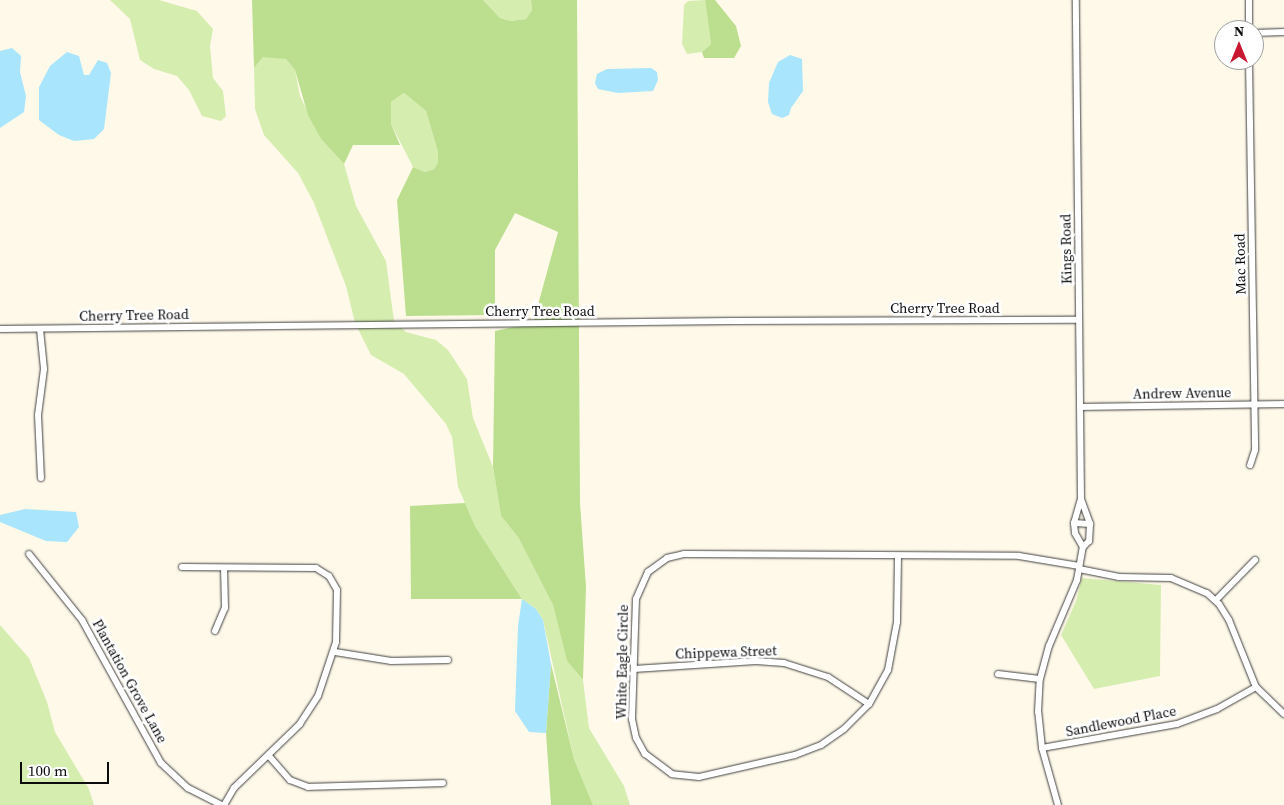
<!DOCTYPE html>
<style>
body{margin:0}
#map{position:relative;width:1284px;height:805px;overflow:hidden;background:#fff9ea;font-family:"Source Serif 4",serif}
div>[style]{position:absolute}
.green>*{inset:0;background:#d6edb0}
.forest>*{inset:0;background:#bbdf8e}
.water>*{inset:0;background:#a9e5fc}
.roads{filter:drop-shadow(0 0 1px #3f3f3f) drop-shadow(0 0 1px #3f3f3f)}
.minor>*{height:6px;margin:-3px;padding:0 3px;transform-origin:3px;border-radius:3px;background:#fff}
span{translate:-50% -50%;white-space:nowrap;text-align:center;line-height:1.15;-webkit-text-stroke:5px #fff;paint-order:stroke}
.street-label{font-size:14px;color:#0c0c0c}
.north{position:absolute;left:1214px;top:20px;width:50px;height:50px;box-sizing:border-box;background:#fff;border:1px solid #9e9e9e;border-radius:50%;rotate:0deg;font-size:14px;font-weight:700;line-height:20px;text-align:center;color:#0c0c0c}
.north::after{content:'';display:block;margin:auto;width:18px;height:22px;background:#c81731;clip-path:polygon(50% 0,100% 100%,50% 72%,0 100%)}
.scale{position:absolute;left:20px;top:762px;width:89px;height:22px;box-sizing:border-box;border:2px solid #0c0c0c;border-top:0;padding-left:6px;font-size:15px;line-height:18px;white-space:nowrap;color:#0c0c0c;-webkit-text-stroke:4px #fff;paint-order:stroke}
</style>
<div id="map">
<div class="green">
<div style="clip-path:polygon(110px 0,159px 0,197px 11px,213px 29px,210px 46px,213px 78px,223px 91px,226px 116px,221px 121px,202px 116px,189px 90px,177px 76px,154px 69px,140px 60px,130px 19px)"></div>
<div style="clip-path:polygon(483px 0,531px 0,532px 10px,526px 19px,511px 21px,500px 18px)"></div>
<div style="clip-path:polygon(705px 0,711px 44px,702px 52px,687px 54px,682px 44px,684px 5px,688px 1px)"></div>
<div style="clip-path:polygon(273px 56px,286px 59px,295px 70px,300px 96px,321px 139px,344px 164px,356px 206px,386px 261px,394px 321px,406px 332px,436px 340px,448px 350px,467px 379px,473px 418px,493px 467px,501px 516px,518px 537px,553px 605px,567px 661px,583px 680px,589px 728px,624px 786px,630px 805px,593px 805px,574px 759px,543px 620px,536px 609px,522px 599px,475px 526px,458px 487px,452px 437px,446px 424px,404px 374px,371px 355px,355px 323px,346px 286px,314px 203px,298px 173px,264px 135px,255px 109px,254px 68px,263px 57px)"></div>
<div style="clip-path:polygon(404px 93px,426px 111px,438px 152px,438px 163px,434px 169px,425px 172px,413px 167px,391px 124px,391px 102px)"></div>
<div style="clip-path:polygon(1082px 578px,1161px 585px,1160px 676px,1094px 689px,1061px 635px,1076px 601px)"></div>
<div style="clip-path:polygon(0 625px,29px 658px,47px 702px,55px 732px,89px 789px,94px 805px,0 805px)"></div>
</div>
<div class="forest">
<div style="clip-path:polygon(252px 0,483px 0,500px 18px,511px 21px,526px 19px,532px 10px,531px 0,577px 0,580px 503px,586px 587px,583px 680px,567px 661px,553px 605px,518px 537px,501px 516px,493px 467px,495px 331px,533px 323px,558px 232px,515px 213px,495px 250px,495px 315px,406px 316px,397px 200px,413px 167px,425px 172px,434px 169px,438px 163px,438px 152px,426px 111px,404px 93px,391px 102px,391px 124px,400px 145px,353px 145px,344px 164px,321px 139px,308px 115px,295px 70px,286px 59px,263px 57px,254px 68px)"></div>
<div style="clip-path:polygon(705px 0,715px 0,736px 26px,741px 46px,734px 58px,704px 58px,702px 52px,711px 44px)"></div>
<div style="clip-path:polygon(465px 503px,475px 526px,522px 599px,411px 599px,410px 506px)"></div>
<div style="clip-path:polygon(551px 664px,574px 759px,593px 805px,551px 805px,546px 733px)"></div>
</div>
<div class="water">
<div style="clip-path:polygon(12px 48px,21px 56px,20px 72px,26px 96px,24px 112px,0 128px,0 51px)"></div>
<div style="clip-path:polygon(67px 52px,79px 56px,84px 75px,89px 75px,98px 60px,107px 63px,111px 73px,104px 129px,94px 139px,74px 141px,59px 135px,39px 120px,39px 87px,50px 66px)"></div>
<div style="clip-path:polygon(790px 55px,802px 59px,803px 91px,791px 108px,789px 115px,782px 118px,772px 114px,768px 102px,769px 83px,778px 62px)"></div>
<div style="clip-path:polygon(651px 68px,657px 72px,658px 80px,653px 91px,618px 93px,598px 89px,595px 83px,597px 74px,607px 69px)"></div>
<div style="clip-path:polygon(25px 509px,76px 512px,79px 527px,67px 542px,46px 541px,0 522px,0 515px)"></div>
<div style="clip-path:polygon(522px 599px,536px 609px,543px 620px,551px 664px,546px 733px,529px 732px,515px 711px,518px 626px)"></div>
</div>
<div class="roads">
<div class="minor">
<div style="left:1249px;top:0;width:30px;rotate:90deg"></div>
<div style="left:1254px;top:33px;width:30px;rotate:-2deg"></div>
<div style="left:1249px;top:60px;width:390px;rotate:89.1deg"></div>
<div style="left:1255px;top:450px;width:16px;rotate:108deg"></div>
<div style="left:0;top:329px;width:733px;rotate:-0.63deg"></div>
<div style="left:733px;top:321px;width:346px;rotate:-0.2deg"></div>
<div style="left:40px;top:329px;width:40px;rotate:84.3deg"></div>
<div style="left:44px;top:369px;width:46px;rotate:97.4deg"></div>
<div style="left:38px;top:415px;width:63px;rotate:87.3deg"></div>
<div style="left:1080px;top:407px;width:204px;rotate:-0.8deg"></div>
<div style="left:1081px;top:499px;width:27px;rotate:70deg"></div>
<div style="left:1090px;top:524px;width:17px;rotate:93deg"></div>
<div style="left:1089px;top:541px;width:8px;rotate:135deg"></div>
<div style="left:1074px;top:523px;width:16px;rotate:4deg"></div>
<div style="left:29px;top:554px;width:85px;rotate:51.2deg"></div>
<div style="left:82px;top:620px;width:163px;rotate:61.1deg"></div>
<div style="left:161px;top:763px;width:37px;rotate:43deg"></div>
<div style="left:188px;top:788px;width:37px;rotate:27deg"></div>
<div style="left:898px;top:557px;width:65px;rotate:90.9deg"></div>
<div style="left:897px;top:622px;width:49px;rotate:100.6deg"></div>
<div style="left:888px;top:670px;width:39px;rotate:119deg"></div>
<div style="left:869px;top:704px;width:35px;rotate:135deg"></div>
<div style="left:844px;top:729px;width:28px;rotate:145deg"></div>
<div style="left:821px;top:745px;width:28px;rotate:159deg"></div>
<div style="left:795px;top:755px;width:98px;rotate:167.1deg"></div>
<div style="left:699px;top:777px;width:27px;rotate:-174deg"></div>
<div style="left:672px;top:774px;width:34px;rotate:-143deg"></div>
<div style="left:645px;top:754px;width:18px;rotate:-119deg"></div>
<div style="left:636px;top:738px;width:19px;rotate:-102deg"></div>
<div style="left:632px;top:719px;width:120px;rotate:-88.1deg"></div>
<div style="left:636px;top:599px;width:30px;rotate:-66deg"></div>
<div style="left:648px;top:572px;width:24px;rotate:-36deg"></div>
<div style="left:667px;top:558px;width:17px;rotate:-13deg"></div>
<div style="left:684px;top:554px;width:335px;rotate:0.3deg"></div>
<div style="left:1019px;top:556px;width:61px;rotate:9.5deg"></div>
<div style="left:182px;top:567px;width:134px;rotate:0.4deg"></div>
<div style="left:316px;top:568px;width:15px;rotate:32deg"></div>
<div style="left:329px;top:576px;width:16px;rotate:60deg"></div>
<div style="left:337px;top:590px;width:52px;rotate:91.1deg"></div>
<div style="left:336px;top:642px;width:57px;rotate:108.4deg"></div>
<div style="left:318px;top:696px;width:33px;rotate:123deg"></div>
<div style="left:300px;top:724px;width:92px;rotate:135.9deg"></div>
<div style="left:234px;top:788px;width:20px;rotate:120deg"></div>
<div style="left:1079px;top:569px;width:41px;rotate:11.3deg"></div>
<div style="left:1119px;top:577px;width:52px;rotate:1.1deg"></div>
<div style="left:1171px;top:578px;width:39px;rotate:23deg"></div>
<div style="left:1207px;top:593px;width:16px;rotate:43deg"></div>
<div style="left:1219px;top:604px;width:19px;rotate:58deg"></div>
<div style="left:1229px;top:620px;width:72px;rotate:68.1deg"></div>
<div style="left:1256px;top:687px;width:39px;rotate:44deg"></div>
<div style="left:1216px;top:600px;width:56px;rotate:-45.7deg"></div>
<div style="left:215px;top:631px;width:25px;rotate:-67deg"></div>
<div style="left:225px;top:608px;width:40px;rotate:-91.4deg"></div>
<div style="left:335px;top:652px;width:57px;rotate:9.1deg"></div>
<div style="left:391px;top:661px;width:57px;rotate:-1deg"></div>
<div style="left:634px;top:669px;width:122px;rotate:-3.8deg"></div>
<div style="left:756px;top:661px;width:28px;rotate:4deg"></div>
<div style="left:784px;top:663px;width:46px;rotate:17.7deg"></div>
<div style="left:828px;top:677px;width:49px;rotate:33.4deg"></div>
<div style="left:998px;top:674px;width:42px;rotate:6.8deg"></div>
<div style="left:1042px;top:748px;width:137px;rotate:-10.1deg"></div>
<div style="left:1177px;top:724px;width:43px;rotate:-20.6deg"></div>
<div style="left:1217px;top:709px;width:45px;rotate:-29.4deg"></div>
<div style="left:269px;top:756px;width:32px;rotate:49deg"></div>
<div style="left:290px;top:780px;width:19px;rotate:21deg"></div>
<div style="left:308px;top:787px;width:135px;rotate:-1.7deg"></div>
<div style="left:1058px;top:805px;width:59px;rotate:-105.7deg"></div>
<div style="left:1042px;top:748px;width:36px;rotate:-96deg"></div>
<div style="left:1038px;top:712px;width:33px;rotate:-87deg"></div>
<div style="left:1040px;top:679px;width:34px;rotate:-75deg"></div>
<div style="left:1049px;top:646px;width:72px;rotate:-67deg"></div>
<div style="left:1077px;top:580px;width:34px;rotate:-80deg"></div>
<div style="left:1083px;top:547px;width:16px;rotate:-120deg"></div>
<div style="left:1075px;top:533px;width:10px;rotate:-96deg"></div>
<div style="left:1074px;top:523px;width:25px;rotate:-74deg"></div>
<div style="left:1081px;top:499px;width:499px;rotate:-90.6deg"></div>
</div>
</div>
<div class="street-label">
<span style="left:1066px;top:249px;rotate:-91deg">Kings Road</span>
<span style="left:1240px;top:264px;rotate:-91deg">Mac Road</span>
<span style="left:945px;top:308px">Cherry Tree Road</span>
<span style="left:540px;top:311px">Cherry Tree Road</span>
<span style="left:134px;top:315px;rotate:-1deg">Cherry Tree Road</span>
<span style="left:1182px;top:393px;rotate:-1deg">Andrew Avenue</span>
<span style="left:726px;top:652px;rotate:-2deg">Chippewa Street</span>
<span style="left:622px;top:662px;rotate:-89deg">White Eagle Circle</span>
<span style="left:130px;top:681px;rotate:61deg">Plantation Grove Lane</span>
<span style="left:1121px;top:721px;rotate:-11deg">Sandlewood Place</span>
</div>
<div class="north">N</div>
<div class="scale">100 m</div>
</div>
